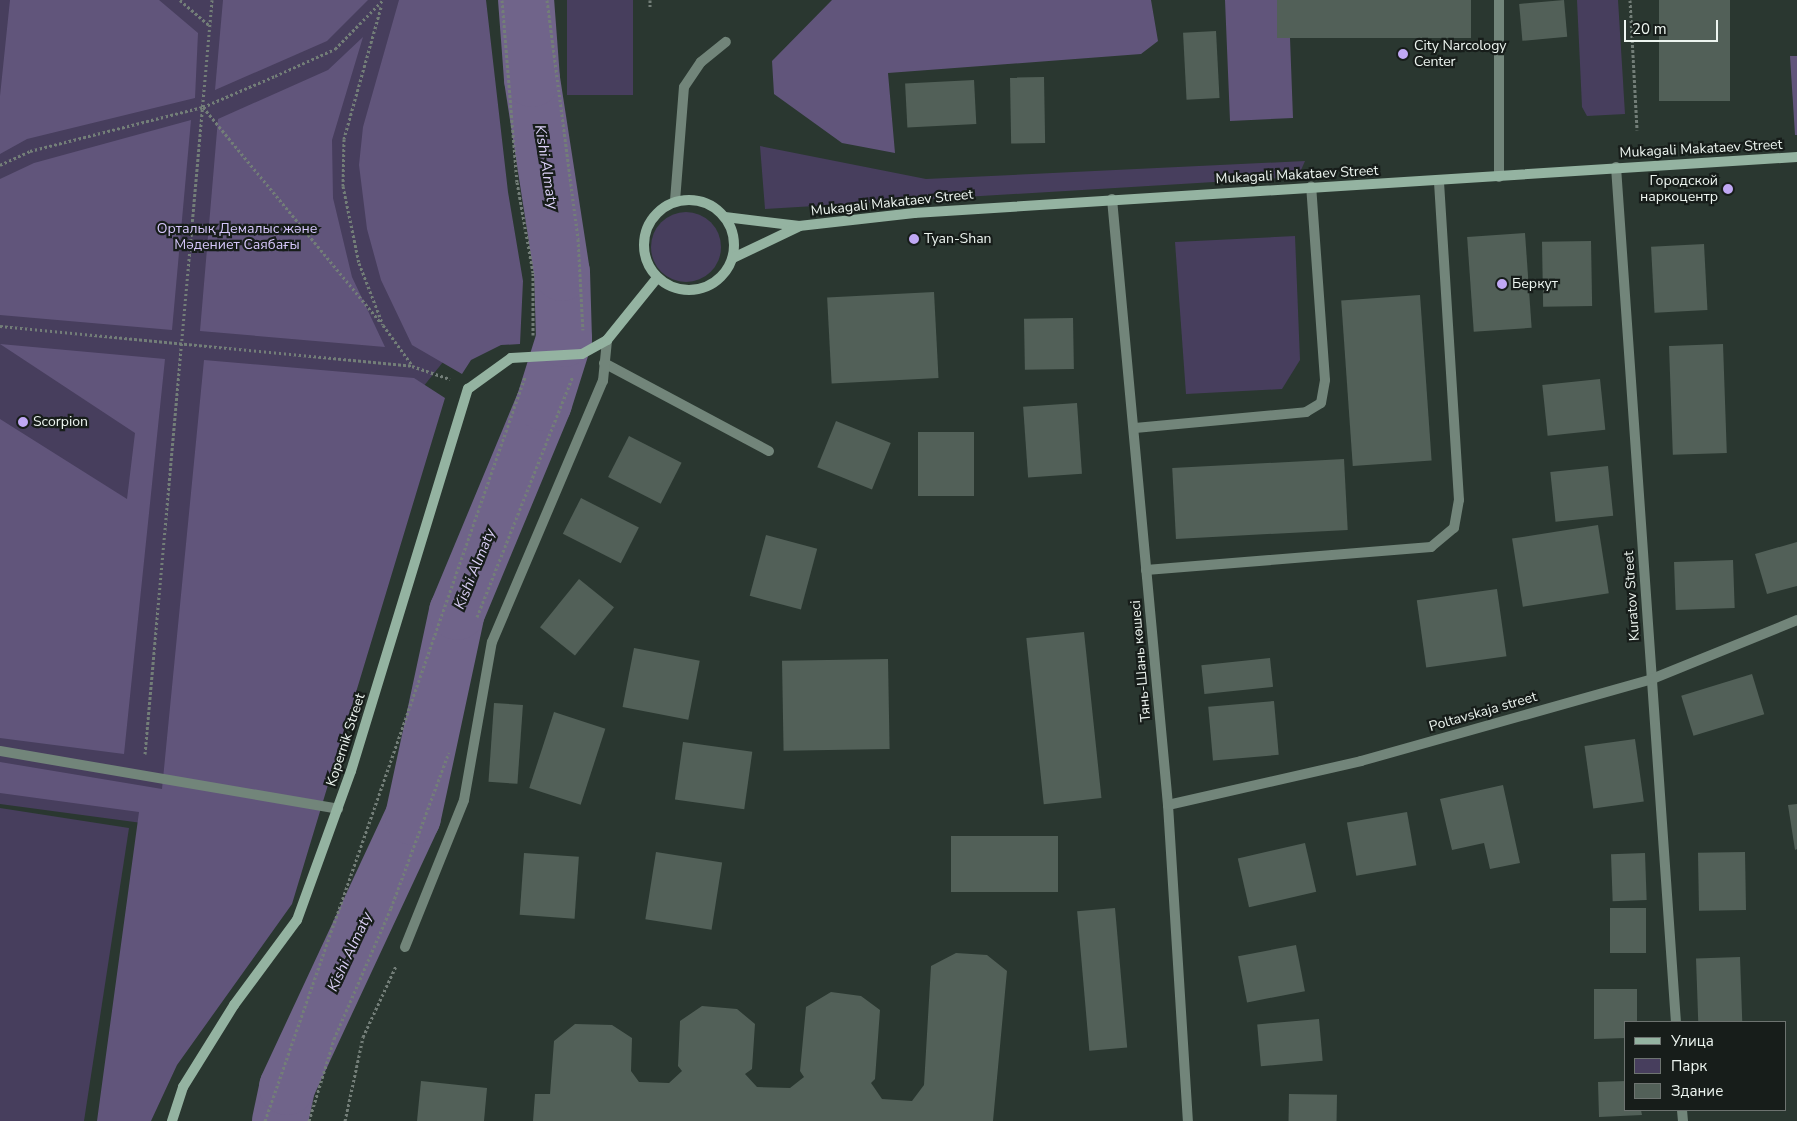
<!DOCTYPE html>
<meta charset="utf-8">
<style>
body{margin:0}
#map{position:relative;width:1797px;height:1121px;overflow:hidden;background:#2a3730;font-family:"Nunito Sans",sans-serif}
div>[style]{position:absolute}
.green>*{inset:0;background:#473e5d;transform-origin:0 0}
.round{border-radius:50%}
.forest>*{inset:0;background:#61557b}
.river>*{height:56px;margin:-28px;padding:0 28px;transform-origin:28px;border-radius:28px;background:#70648a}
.building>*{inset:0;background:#526058;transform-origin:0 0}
.path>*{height:3px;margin-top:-1.5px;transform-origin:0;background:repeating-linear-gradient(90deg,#737e78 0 2.5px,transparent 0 5px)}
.lane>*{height:10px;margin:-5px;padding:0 5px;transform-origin:5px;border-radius:5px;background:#72857a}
.street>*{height:10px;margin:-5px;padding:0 5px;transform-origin:5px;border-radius:5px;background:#72857a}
.secondary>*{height:10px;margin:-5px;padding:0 5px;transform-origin:5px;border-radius:5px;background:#94b3a1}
.secondary>.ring{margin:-5px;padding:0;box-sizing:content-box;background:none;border:10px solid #94b3a1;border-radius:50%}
.dots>*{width:14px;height:14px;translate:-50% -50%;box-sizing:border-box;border:2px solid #171d1a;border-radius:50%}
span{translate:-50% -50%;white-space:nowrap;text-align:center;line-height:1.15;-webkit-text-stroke:4.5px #171d1a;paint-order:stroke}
.poi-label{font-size:14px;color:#edf5f0}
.left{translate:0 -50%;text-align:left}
.right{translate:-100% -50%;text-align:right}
.street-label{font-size:14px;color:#edf5f0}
.park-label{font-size:14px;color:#d6c7fb}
.water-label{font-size:15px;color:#dbd0f7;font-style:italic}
.legend{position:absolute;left:1624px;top:1021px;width:162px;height:90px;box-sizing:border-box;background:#171d1a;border:1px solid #6d7370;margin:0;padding:6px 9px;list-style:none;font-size:15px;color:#edf5f0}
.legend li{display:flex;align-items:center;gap:10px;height:25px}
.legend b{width:25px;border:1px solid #6d7370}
.scale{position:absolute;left:1624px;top:20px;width:94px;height:22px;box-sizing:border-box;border:2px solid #edf5f0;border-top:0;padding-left:6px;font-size:15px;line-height:18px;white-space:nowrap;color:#edf5f0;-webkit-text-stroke:4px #171d1a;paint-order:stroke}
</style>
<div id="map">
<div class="green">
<div style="clip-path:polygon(0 0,485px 0,455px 347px,415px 397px,276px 841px,0 804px)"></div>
<div style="left:567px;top:0;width:66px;height:95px"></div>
<div style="clip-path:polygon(1577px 0,1618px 0,1625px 114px,1587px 116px,1582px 107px)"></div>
<div style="clip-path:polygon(760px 146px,926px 179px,1305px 161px,1298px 177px,765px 209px)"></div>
<div class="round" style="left:651px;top:212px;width:70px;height:70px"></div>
<div style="clip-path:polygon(1295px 236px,1300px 360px,1282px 389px,1186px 394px,1175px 242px)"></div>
<div style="clip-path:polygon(0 808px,129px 828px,84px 1121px,0 1121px)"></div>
</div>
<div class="forest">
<div style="clip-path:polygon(10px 0,159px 0,198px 33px,195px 98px,27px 139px,0 154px,0 96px)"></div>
<div style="clip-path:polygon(223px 0,368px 0,327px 41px,215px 90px)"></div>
<div style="clip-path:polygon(399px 0,486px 0,508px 192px,523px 281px,520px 344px,501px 345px,471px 360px,462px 374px,412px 345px,381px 280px,367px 229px,359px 165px,363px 127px)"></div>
<div style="clip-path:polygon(832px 0,1151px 0,1158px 41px,1141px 54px,888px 73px,895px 153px,842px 143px,774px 94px,772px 61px)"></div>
<div style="clip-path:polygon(1225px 0,1277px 0,1278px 38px,1290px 38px,1293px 118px,1230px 121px)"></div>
<div style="clip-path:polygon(363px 37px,332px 140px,333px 198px,352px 277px,385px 347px,200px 331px,218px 119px,328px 70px)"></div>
<div style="clip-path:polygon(1790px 56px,1797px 56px,1797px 135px,1795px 135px)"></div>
<div style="clip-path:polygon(191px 120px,172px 330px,0 315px,0 179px,34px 163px)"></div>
<div style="clip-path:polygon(0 344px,165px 359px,124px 754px,0 738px,0 419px,127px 499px,135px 433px)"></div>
<div style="clip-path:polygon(204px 360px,414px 378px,445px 398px,292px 904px,177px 1065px,151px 1121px,97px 1121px,139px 812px,0 793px,0 762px,162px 789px)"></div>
</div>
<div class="river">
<div style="left:280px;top:1121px;width:35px;rotate:-78deg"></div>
<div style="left:287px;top:1087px;width:298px;rotate:-65deg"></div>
<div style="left:413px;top:817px;width:210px;rotate:-77.9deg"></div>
<div style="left:457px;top:612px;width:226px;rotate:-67.4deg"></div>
<div style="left:544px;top:403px;width:67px;rotate:-72.6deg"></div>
<div style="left:564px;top:339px;width:66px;rotate:-91.7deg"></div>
<div style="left:562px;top:273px;width:196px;rotate:-98.8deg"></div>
<div style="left:532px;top:79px;width:79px;rotate:-94.3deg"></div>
</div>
<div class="building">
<div style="left:1277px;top:0;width:194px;height:38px"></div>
<div style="left:1564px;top:0;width:37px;height:45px;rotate:85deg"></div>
<div style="left:1659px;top:0;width:71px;height:101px"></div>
<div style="left:1216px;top:31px;width:67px;height:33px;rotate:87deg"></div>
<div style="left:1044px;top:77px;width:66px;height:34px;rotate:89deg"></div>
<div style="left:974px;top:80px;width:44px;height:69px;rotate:87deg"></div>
<div style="left:1525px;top:233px;width:95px;height:58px;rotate:86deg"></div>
<div style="left:1591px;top:241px;width:65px;height:49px;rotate:89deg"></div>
<div style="left:1704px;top:244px;width:66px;height:53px;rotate:87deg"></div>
<div style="left:934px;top:292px;width:86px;height:107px;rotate:87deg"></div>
<div style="left:1420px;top:295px;width:166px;height:79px;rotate:86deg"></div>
<div style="left:1073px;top:318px;width:51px;height:49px;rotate:89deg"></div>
<div style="left:1723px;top:344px;width:109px;height:54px;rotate:88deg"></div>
<div style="left:1600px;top:379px;width:51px;height:58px;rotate:84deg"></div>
<div style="left:1077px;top:403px;width:71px;height:54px;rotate:86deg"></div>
<div style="left:836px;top:421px;width:59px;height:50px;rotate:22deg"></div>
<div style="left:918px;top:432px;width:56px;height:64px"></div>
<div style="left:629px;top:436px;width:59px;height:46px;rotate:27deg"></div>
<div style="left:1344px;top:459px;width:71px;height:172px;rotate:87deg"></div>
<div style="left:1608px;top:466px;width:50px;height:58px;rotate:84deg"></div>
<div style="left:581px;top:498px;width:65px;height:40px;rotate:27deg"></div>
<div style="left:1598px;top:525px;width:69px;height:87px;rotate:81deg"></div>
<div style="left:766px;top:535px;width:53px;height:63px;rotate:15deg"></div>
<div style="clip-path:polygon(1797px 542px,1797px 586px,1767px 594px,1755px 554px)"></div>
<div style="left:1733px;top:560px;width:48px;height:59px;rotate:88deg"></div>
<div style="left:579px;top:579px;width:45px;height:62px;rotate:39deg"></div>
<div style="left:1497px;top:589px;width:68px;height:81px;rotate:82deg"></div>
<div style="left:1084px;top:632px;width:167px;height:58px;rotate:84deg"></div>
<div style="left:634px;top:648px;width:67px;height:60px;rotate:11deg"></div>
<div style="left:1270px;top:658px;width:29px;height:69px;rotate:84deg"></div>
<div style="left:888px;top:659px;width:90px;height:106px;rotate:89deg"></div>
<div style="left:1752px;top:674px;width:42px;height:74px;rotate:73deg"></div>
<div style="left:1274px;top:701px;width:54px;height:66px;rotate:85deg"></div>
<div style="left:494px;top:703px;width:29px;height:79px;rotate:4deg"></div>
<div style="left:554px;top:712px;width:54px;height:80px;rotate:18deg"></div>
<div style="left:1635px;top:739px;width:63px;height:51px;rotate:82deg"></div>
<div style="left:683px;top:742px;width:70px;height:58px;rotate:8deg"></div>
<div style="clip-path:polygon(1503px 785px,1520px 863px,1490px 869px,1484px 843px,1452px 850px,1440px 799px)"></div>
<div style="clip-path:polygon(1797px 804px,1797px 849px,1795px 850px,1788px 805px)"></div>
<div style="left:1407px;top:812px;width:54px;height:61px;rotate:80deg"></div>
<div style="left:951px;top:836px;width:107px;height:56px"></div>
<div style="left:1305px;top:843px;width:50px;height:69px;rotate:77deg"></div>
<div style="left:656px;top:852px;width:67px;height:68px;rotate:9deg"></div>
<div style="left:1745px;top:852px;width:58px;height:47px;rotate:89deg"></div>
<div style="left:524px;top:853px;width:55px;height:62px;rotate:4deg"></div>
<div style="left:1645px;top:853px;width:47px;height:34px;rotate:88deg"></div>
<div style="left:1115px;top:908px;width:140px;height:38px;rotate:85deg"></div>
<div style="left:1646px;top:908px;width:45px;height:36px;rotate:90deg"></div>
<div style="left:1296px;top:945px;width:47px;height:59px;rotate:79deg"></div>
<div style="clip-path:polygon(956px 953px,987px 955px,1007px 971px,993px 1121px,533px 1121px,535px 1094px,550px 1094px,554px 1041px,575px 1024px,612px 1025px,632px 1038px,631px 1071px,639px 1082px,669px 1083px,682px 1071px,678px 1066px,680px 1021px,702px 1006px,737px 1009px,755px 1024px,752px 1069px,745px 1074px,757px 1087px,790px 1088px,804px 1077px,800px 1071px,806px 1007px,831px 992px,861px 996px,880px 1010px,875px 1079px,871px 1083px,882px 1099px,912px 1101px,924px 1085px,931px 966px)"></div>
<div style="left:1740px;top:957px;width:65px;height:44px;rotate:88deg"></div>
<div style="clip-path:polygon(1594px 989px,1637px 989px,1637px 1022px,1626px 1022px,1626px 1038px,1594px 1039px)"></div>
<div style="left:1319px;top:1019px;width:42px;height:62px;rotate:85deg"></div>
<div style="clip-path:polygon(421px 1081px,487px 1088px,484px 1121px,417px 1121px)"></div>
<div style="clip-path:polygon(1626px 1081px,1626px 1110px,1641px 1110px,1642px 1115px,1599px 1117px,1598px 1082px)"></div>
<div style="left:1289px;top:1094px;width:48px;height:27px;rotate:1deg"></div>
</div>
<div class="path">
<div style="left:180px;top:0;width:40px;rotate:41deg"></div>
<div style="left:502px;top:0;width:183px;rotate:85.3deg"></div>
<div style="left:517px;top:182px;width:92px;rotate:80deg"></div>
<div style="left:533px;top:273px;width:62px;rotate:90deg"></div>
<div style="left:547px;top:0;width:241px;rotate:82.6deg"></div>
<div style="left:578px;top:239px;width:91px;rotate:86.9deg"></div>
<div style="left:1630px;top:0;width:130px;rotate:86.9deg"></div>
<div style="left:381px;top:7px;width:137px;rotate:105.7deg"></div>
<div style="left:344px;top:139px;width:47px;rotate:91.2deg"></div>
<div style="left:343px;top:186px;width:79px;rotate:78.3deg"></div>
<div style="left:359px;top:263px;width:66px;rotate:68.8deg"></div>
<div style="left:383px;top:325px;width:49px;rotate:54.1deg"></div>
<div style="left:650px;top:7px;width:7px;rotate:-90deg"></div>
<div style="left:203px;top:107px;width:280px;rotate:50.5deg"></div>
<div style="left:0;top:165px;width:33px;rotate:-25deg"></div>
<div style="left:30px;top:151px;width:179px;rotate:-14.3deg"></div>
<div style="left:203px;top:107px;width:78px;rotate:-23.3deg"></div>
<div style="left:275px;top:76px;width:66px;rotate:-24.2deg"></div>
<div style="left:335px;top:49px;width:69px;rotate:-45.6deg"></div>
<div style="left:0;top:326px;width:414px;rotate:5.5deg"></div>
<div style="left:412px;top:366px;width:40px;rotate:18.9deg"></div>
<div style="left:477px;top:617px;width:259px;rotate:-68.3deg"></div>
<div style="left:145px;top:754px;width:757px;rotate:-84.92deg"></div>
<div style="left:265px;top:1121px;width:788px;rotate:-70.74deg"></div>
<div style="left:309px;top:1121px;width:86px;rotate:-73deg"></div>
<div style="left:334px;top:1039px;width:143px;rotate:-66.5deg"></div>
<div style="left:391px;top:908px;width:166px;rotate:-69.6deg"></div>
<div style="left:345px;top:1121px;width:86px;rotate:-77.9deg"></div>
<div style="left:363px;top:1037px;width:78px;rotate:-65.1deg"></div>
</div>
<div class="lane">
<div style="left:1499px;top:0;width:177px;rotate:90deg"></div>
<div style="left:675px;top:201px;width:114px;rotate:-85.5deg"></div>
<div style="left:684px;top:87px;width:30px;rotate:-56deg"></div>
<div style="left:701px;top:62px;width:32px;rotate:-39deg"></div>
<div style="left:604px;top:363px;width:187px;rotate:28.1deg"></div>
<div style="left:1135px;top:428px;width:172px;rotate:-5.3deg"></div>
<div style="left:1306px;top:412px;width:17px;rotate:-31deg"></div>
<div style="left:1321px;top:403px;width:23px;rotate:-80deg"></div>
<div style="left:1325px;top:380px;width:194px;rotate:-94.1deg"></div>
<div style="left:1146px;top:570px;width:286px;rotate:-4.6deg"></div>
<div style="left:1431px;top:547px;width:30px;rotate:-40deg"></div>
<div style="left:1454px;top:528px;width:28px;rotate:-80deg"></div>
<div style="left:1459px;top:500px;width:320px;rotate:-93.6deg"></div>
<div style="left:0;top:751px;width:343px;rotate:9.7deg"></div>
<div style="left:405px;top:947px;width:158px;rotate:-68.1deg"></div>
<div style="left:464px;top:800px;width:160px;rotate:-80deg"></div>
<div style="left:492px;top:642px;width:284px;rotate:-67deg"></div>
<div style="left:603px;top:381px;width:41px;rotate:-84.4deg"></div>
</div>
<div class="street">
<div style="left:1616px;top:167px;width:857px;rotate:85.99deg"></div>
<div style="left:1112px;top:199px;width:609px;rotate:84.72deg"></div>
<div style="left:1168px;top:805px;width:317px;rotate:86.4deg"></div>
<div style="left:1168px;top:805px;width:198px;rotate:-12.8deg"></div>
<div style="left:1361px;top:761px;width:302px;rotate:-15.7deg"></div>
<div style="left:1652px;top:679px;width:157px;rotate:-22.1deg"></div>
<div style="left:1682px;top:1110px;width:11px;rotate:85deg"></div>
</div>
<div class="secondary">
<div class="ring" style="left:644px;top:200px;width:80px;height:80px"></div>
<div style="left:725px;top:217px;width:75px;rotate:6.9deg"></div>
<div style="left:799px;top:226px;width:116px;rotate:-6.4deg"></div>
<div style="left:914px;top:213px;width:885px;rotate:-3.63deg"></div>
<div style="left:733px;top:258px;width:72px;rotate:-25.5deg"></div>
<div style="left:172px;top:1121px;width:36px;rotate:-72deg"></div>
<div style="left:183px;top:1087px;width:97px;rotate:-58.1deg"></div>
<div style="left:234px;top:1005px;width:106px;rotate:-53.5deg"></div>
<div style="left:297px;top:920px;width:158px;rotate:-70.1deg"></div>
<div style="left:351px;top:771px;width:400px;rotate:-73deg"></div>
<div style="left:468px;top:389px;width:53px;rotate:-35.8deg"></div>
<div style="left:511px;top:358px;width:71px;rotate:-3.2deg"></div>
<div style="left:582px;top:354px;width:29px;rotate:-29deg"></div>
<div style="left:607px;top:340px;width:80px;rotate:-51.1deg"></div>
</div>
<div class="dots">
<div style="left:1403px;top:54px;background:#c0a8f4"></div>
<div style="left:1728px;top:189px;background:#c0a8f4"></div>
<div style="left:914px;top:239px;background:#c0a8f4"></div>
<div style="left:1502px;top:284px;background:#c0a8f4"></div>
<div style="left:23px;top:422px;background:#c0a8f4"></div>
</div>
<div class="poi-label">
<span class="left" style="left:1414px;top:54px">City Narcology<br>Center</span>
<span class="right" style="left:1718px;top:189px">Городской<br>наркоцентр</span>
<span class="left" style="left:924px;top:239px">Tyan-Shan</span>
<span class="left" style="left:1512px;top:284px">Беркут</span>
<span class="left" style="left:33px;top:422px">Scorpion</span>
</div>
<div class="street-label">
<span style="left:1701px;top:149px;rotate:-3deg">Mukagali Makataev Street</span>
<span style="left:1297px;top:175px;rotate:-3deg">Mukagali Makataev Street</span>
<span style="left:892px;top:203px;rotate:-6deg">Mukagali Makataev Street</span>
<span style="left:1632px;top:596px;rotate:-94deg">Kuratov Street</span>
<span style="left:1141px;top:661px;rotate:-95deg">Тянь-Шань көшесі</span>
<span style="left:1483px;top:712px;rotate:-16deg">Poltavskaja street</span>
<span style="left:346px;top:740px;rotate:-72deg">Kopernik Street</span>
</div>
<div class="park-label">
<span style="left:237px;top:237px">Орталық Демалыс және<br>Мәдениет Саябағы</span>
</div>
<div class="water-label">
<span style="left:546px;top:167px;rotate:81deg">Kіshі Almaty</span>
<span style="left:475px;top:569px;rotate:-68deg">Kіshі Almaty</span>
<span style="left:350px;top:952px;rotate:-65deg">Kіshі Almaty</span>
</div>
<ul class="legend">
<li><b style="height:6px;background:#94b3a1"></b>Улица</li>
<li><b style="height:14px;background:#473e5d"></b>Парк</li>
<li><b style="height:14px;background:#526058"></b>Здание</li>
</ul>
<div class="scale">20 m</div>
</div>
